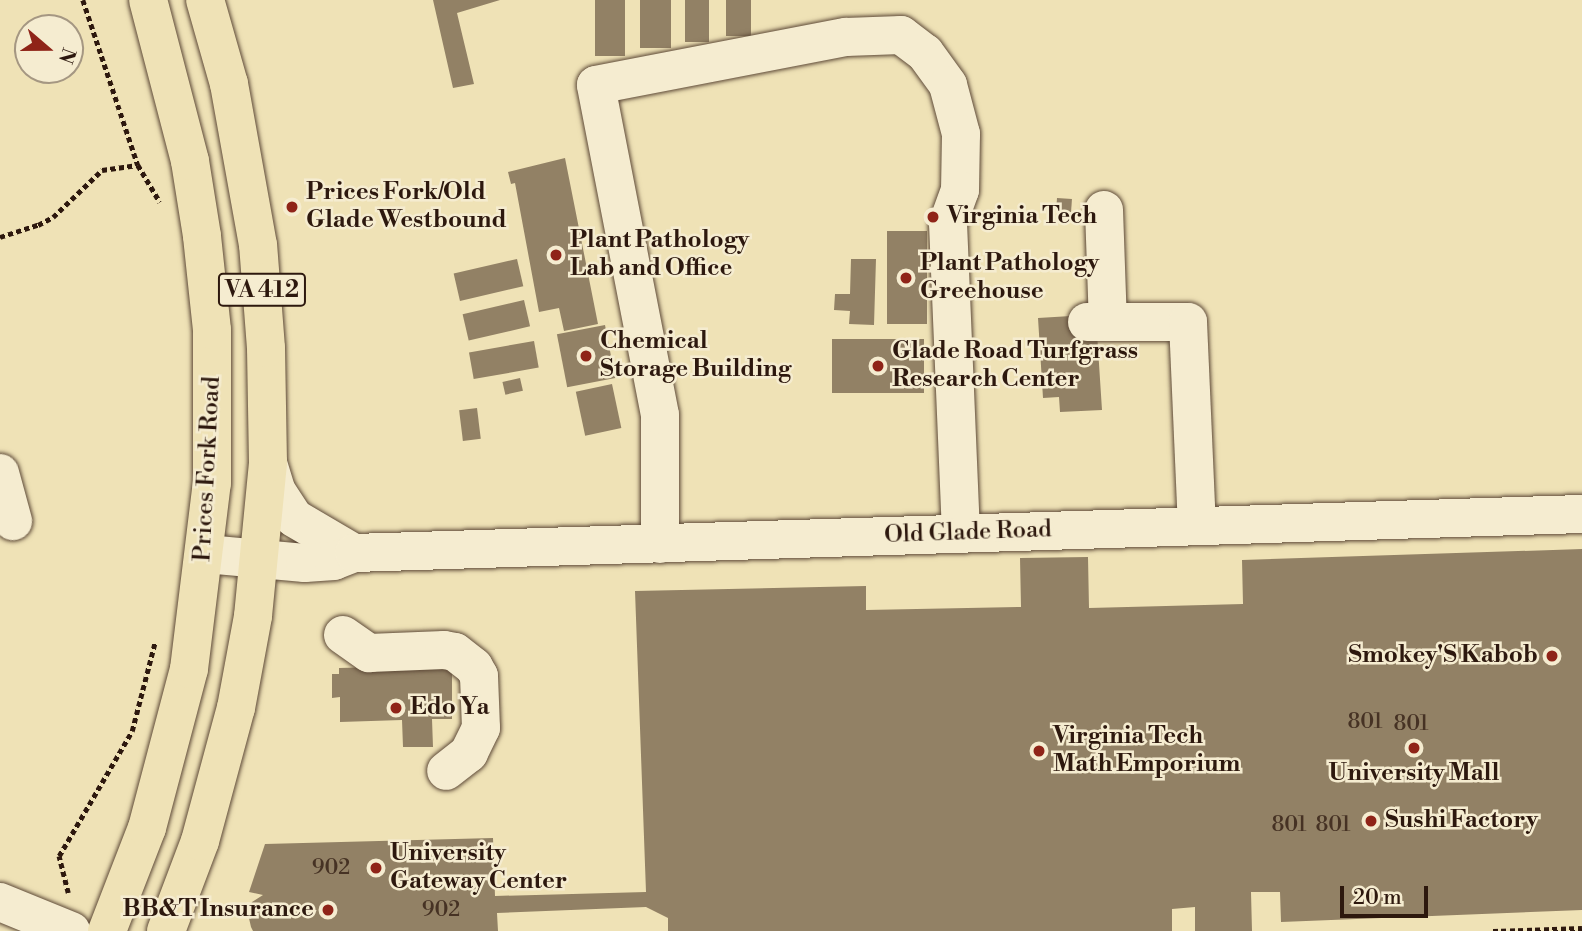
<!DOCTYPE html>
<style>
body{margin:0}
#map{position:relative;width:1582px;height:931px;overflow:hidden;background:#efe2b6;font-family:"Libre Bodoni",serif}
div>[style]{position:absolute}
.building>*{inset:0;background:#928165;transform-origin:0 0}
.path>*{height:4.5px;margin-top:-2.25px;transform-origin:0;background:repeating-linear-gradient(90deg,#2d180e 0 5px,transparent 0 8.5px)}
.roads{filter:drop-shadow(0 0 2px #5e4a38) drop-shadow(0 0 2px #5e4a38)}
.minor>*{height:38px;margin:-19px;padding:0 19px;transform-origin:19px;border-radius:19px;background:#f5ecd0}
.major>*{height:38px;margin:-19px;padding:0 19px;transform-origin:19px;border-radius:19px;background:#efe2b6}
.dots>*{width:19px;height:19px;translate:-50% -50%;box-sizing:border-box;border:4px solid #f5ecd0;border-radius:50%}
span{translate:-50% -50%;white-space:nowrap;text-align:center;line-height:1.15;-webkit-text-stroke:5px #f5ecd0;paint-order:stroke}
.number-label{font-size:21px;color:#463224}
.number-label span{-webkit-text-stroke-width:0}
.shield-label span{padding:2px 5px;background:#f5ecd0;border:2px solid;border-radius:5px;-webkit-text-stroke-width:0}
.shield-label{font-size:23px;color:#2d180e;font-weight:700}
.poi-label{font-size:24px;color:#2d180e;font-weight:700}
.left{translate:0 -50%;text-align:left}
.right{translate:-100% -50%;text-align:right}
.street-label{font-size:24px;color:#2d180e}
.north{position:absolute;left:14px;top:14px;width:70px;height:70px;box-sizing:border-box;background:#f5ecd0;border:2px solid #a59782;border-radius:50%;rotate:110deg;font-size:19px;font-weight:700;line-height:28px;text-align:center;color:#2d180e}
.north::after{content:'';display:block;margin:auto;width:24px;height:32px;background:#8f2418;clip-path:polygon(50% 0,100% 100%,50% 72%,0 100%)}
.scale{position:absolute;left:1340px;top:886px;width:88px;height:32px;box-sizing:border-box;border:4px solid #2d180e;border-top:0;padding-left:9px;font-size:21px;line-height:24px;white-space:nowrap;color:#2d180e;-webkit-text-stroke:5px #f5ecd0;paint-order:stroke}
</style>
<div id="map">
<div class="building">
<div style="clip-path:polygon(433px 0,500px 0,457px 13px,474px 84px,453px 88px)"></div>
<div style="left:595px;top:0;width:30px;height:56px"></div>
<div style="left:640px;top:0;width:31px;height:48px"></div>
<div style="left:685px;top:0;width:24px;height:42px"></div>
<div style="left:726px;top:0;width:25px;height:36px"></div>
<div style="clip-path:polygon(565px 158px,598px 324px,564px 331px,559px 308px,539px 312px,515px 183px,511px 184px,508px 172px)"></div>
<div style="left:1057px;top:198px;width:15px;height:13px;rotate:4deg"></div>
<div style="left:887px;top:231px;width:40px;height:93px"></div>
<div style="left:517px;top:259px;width:28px;height:65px;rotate:77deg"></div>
<div style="clip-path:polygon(851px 259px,876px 259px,874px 325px,849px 324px,850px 311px,834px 310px,835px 294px,850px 294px)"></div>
<div style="left:524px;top:300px;width:27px;height:63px;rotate:77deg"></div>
<div style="clip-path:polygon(1071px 316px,1072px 335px,1097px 333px,1102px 410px,1060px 412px,1059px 397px,1043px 398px,1038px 318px)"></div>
<div style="left:605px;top:325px;width:54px;height:49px;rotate:79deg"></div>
<div style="left:832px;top:339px;width:92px;height:54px"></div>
<div style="left:534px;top:341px;width:27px;height:66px;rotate:80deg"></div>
<div style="left:520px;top:378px;width:13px;height:18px;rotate:77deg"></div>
<div style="left:612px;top:384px;width:45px;height:37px;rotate:78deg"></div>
<div style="left:477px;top:408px;width:31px;height:18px;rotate:83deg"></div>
<div style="clip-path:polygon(1582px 549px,1582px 910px,1281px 922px,1280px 892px,1251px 892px,1252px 931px,1195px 931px,1195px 907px,1172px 909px,1172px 931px,668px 931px,668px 918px,646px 907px,497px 913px,498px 931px,253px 931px,251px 927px,248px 914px,252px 902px,263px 895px,249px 892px,265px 844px,493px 838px,495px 896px,646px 892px,635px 591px,866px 586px,866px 610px,1021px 607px,1020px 558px,1088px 557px,1089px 608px,1243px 604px,1242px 560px)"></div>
<div style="clip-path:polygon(452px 665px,452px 719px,432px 719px,433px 747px,403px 747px,402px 720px,340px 722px,340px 697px,332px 698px,332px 674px,339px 674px,339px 668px)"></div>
</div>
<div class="path">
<div style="left:83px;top:0;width:174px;rotate:71.6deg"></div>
<div style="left:138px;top:165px;width:43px;rotate:59.3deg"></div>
<div style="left:0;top:237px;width:40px;rotate:-18deg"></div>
<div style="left:38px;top:225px;width:17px;rotate:-28deg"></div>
<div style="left:53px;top:217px;width:68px;rotate:-43.8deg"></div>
<div style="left:102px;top:170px;width:36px;rotate:-8deg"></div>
<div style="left:68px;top:893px;width:38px;rotate:-104deg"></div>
<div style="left:59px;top:856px;width:145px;rotate:-59.7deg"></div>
<div style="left:132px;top:731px;width:92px;rotate:-75.5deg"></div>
<div style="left:1493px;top:931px;width:89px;rotate:-1.9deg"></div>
</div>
<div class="roads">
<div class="minor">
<div style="left:1104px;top:210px;width:112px;rotate:88deg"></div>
<div style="left:1087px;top:322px;width:101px"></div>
<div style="left:1188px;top:322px;width:204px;rotate:87.5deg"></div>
<div style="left:268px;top:463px;width:28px;rotate:73deg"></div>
<div style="left:276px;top:490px;width:33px;rotate:57deg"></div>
<div style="left:294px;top:518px;width:69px;rotate:30.3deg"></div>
<div style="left:0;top:473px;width:50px;rotate:74.8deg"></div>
<div style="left:660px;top:544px;width:129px;rotate:-90deg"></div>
<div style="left:660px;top:415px;width:336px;rotate:-101deg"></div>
<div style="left:596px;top:85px;width:255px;rotate:-10.9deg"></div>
<div style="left:846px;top:37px;width:55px;rotate:-2.1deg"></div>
<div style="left:901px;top:35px;width:30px;rotate:37deg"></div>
<div style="left:925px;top:53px;width:39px;rotate:54deg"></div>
<div style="left:948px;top:85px;width:51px;rotate:75.1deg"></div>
<div style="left:961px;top:134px;width:56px;rotate:91deg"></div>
<div style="left:960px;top:190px;width:35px;rotate:110deg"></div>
<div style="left:948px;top:223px;width:310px;rotate:87.6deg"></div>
<div style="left:206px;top:554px;width:99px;rotate:5.2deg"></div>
<div style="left:305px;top:563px;width:29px;rotate:-4deg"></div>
<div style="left:334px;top:561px;width:22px;rotate:-22deg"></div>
<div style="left:354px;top:553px;width:1229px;rotate:-1.82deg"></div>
<div style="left:343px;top:635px;width:32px;rotate:35deg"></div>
<div style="left:369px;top:653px;width:75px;rotate:-2.3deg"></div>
<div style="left:444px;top:650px;width:11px;rotate:10deg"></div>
<div style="left:455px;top:652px;width:24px;rotate:38deg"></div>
<div style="left:474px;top:667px;width:10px;rotate:61deg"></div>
<div style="left:479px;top:676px;width:52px;rotate:87.8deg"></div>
<div style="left:481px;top:728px;width:28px;rotate:116deg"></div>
<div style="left:469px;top:753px;width:29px;rotate:142deg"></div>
<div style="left:0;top:902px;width:77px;rotate:22.2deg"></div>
</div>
<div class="major">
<div style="left:107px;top:931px;width:110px;rotate:-68.8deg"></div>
<div style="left:147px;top:828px;width:164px;rotate:-75.2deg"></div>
<div style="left:189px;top:669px;width:187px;rotate:-83deg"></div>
<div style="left:212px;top:483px;width:153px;rotate:-90deg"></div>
<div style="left:212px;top:330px;width:95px;rotate:-96.1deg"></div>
<div style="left:202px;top:236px;width:76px;rotate:-99.1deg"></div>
<div style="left:190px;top:161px;width:166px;rotate:-104.6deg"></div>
<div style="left:166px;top:931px;width:96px;rotate:-69.3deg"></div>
<div style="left:200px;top:841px;width:138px;rotate:-74.9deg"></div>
<div style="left:236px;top:708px;width:94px;rotate:-79.5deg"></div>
<div style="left:253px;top:616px;width:154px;rotate:-84.4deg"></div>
<div style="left:268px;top:463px;width:115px;rotate:-91deg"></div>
<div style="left:266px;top:348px;width:103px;rotate:-94.4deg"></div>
<div style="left:258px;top:245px;width:164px;rotate:-100.2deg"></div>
<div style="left:229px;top:84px;width:87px;rotate:-105.9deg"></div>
</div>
</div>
<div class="dots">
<div style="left:292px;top:207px;background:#8f2418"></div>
<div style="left:933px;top:217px;background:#8f2418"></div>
<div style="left:556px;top:255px;background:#8f2418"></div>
<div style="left:906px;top:278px;background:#8f2418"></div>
<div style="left:586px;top:356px;background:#8f2418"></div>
<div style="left:878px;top:366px;background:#8f2418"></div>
<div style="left:1552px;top:656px;background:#8f2418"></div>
<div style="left:396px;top:708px;background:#8f2418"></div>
<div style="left:1414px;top:748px;background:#8f2418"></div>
<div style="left:1039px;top:751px;background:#8f2418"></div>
<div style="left:1371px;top:821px;background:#8f2418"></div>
<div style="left:376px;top:868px;background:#8f2418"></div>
<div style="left:328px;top:910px;background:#8f2418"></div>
</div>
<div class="number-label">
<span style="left:1365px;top:722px">801</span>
<span style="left:1411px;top:724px">801</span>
<span style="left:1289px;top:825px">801</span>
<span style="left:1333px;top:825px">801</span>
<span style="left:331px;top:868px">902</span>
<span style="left:441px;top:910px">902</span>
</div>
<div class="shield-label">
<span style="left:262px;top:290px">VA 412</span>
</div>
<div class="poi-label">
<span class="left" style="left:306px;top:207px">Prices Fork/Old<br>Glade Westbound</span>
<span class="left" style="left:947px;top:217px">Virginia Tech</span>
<span class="left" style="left:570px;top:255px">Plant Pathology<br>Lab and Office</span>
<span class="left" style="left:920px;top:278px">Plant Pathology<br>Greehouse</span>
<span class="left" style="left:600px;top:356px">Chemical<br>Storage Building</span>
<span class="left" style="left:892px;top:366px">Glade Road Turfgrass<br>Research Center</span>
<span class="right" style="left:1538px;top:656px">Smokey'S Kabob</span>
<span class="left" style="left:410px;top:708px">Edo Ya</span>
<span class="left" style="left:1053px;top:751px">Virginia Tech<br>Math Emporium</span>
<span style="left:1414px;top:774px">University Mall</span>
<span class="left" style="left:1385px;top:821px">Sushi Factory</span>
<span class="left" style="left:390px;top:868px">University<br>Gateway Center</span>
<span class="right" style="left:314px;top:910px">BB&amp;T Insurance</span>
</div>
<div class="street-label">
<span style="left:208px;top:469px;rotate:-87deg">Prices Fork Road</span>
<span style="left:968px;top:533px;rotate:-2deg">Old Glade Road</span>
</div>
<div class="north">N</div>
<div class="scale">20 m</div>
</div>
